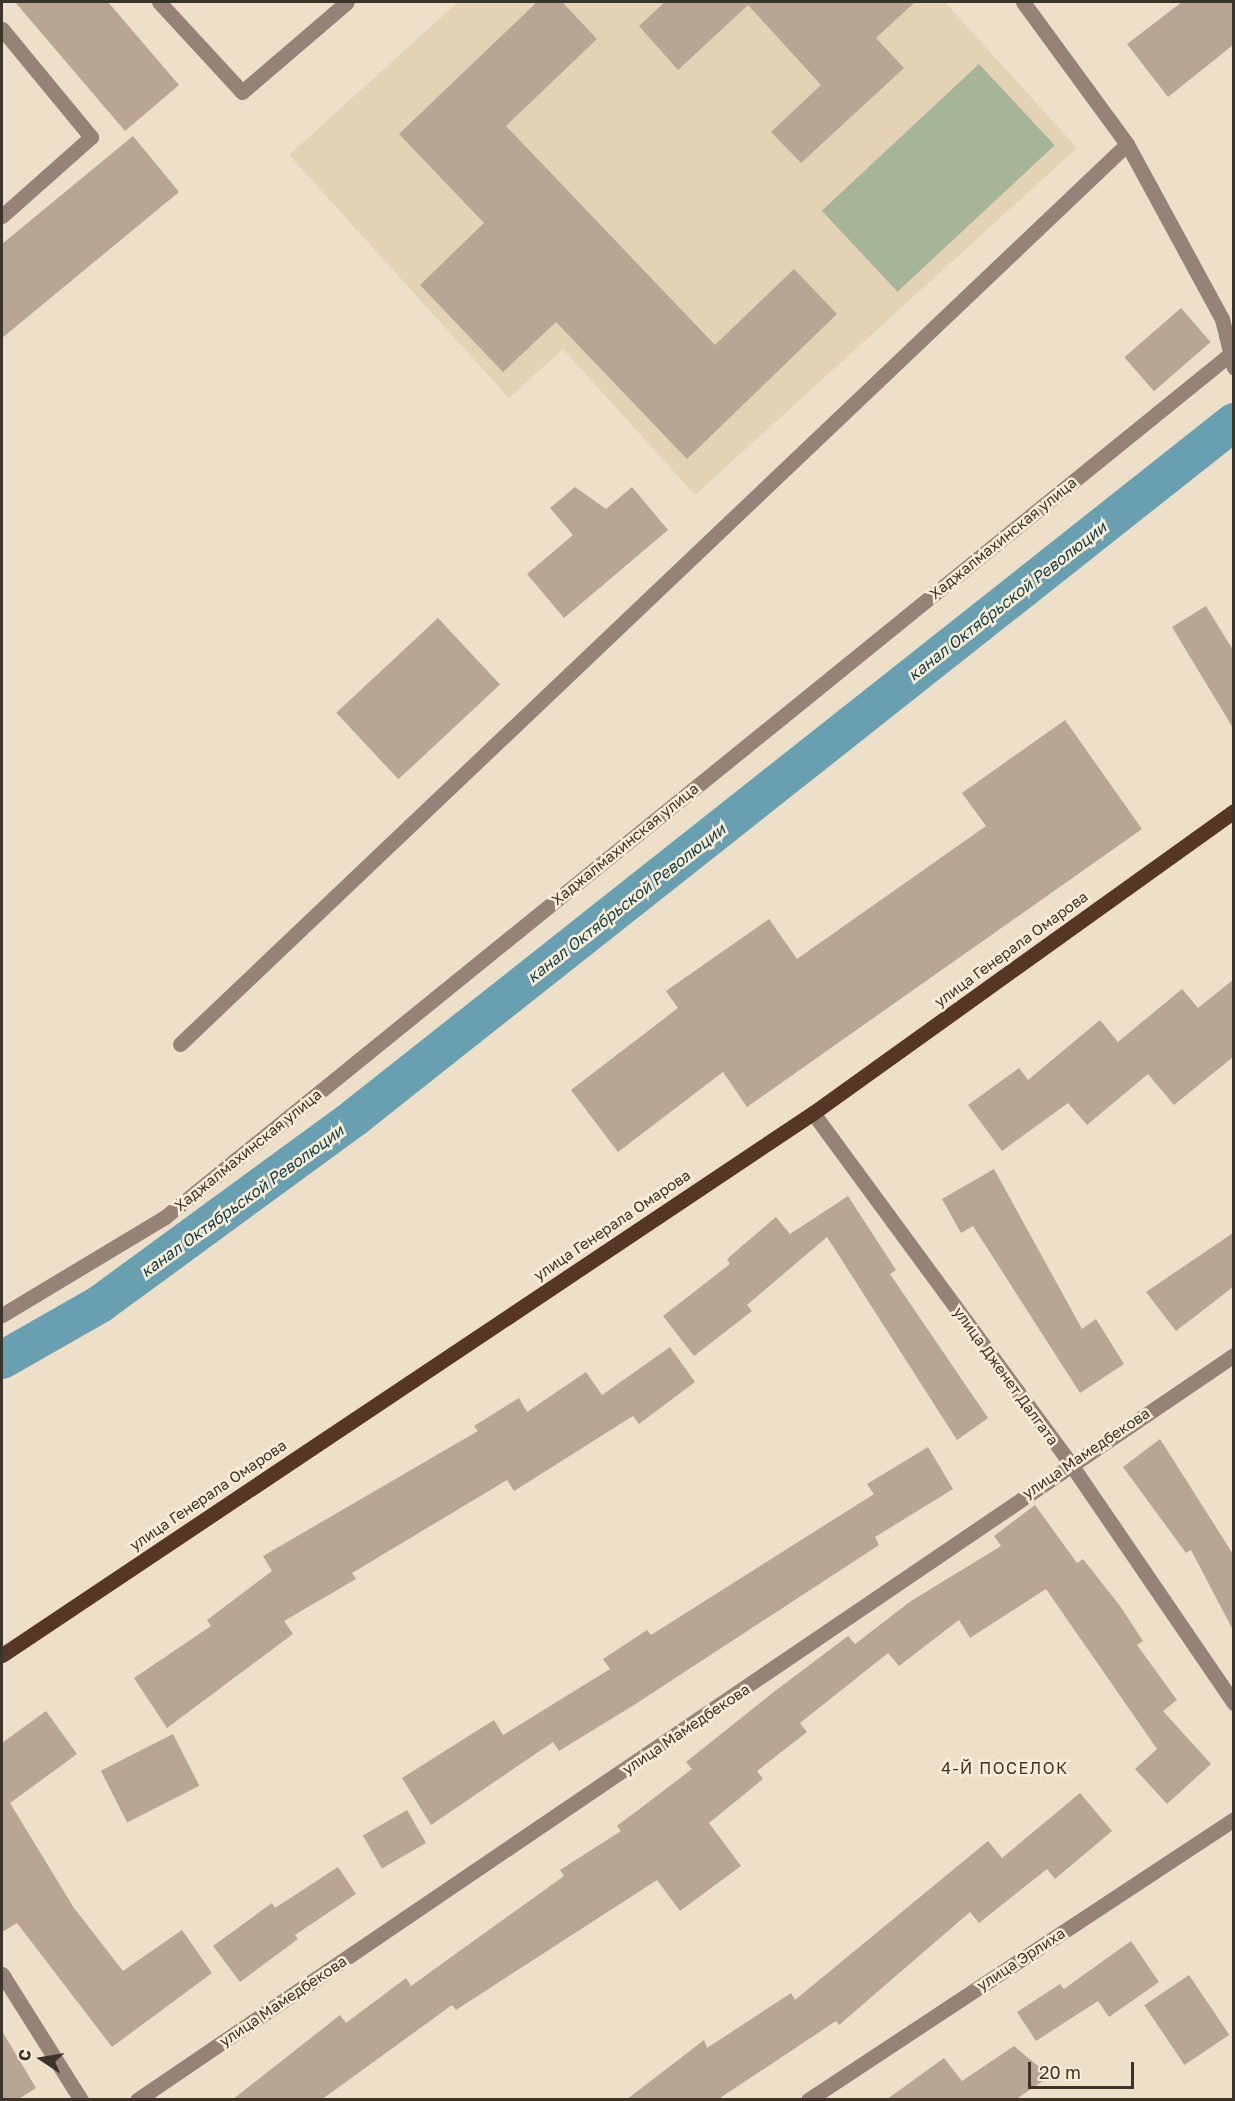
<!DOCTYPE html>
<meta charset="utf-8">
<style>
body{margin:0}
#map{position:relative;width:1235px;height:2101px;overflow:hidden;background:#eddfc8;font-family:"Golos Text",sans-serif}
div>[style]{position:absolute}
.built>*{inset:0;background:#e4d2b5}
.green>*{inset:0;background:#a6b598;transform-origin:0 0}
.canal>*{height:38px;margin:-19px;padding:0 19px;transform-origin:19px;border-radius:19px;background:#68a0b2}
.building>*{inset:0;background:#b9a593;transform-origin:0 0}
.minor>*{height:15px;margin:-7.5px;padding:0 7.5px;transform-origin:7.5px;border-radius:7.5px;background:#968277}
.major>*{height:15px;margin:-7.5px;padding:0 7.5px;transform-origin:7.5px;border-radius:7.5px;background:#563624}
span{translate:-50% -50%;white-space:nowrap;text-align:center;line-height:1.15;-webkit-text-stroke:5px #faecd5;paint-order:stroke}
.street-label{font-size:15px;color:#3a342b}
.water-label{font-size:16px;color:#093f4c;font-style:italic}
.neighbourhood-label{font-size:16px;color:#3a342b;letter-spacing:1.5px}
.frame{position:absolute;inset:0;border:3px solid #3a342b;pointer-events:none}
.north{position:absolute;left:12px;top:2029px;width:60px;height:60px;-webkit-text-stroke:4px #faecd5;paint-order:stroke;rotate:282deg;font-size:16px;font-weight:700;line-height:24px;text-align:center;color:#3a342b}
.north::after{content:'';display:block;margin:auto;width:21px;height:27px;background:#3a342b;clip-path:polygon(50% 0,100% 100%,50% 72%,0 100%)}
.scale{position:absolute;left:1028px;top:2062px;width:106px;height:27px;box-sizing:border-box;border:3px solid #3a342b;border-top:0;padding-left:8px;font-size:18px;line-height:21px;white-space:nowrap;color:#3a342b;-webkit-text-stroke:4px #faecd5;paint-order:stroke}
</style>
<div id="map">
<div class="built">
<div style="clip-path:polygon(458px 2px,945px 2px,1077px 148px,695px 495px,563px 349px,509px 398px,289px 155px)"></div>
</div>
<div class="green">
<div style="left:979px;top:64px;width:111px;height:215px;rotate:47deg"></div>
</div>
<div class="canal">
<div style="left:2px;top:1360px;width:113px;rotate:-29.7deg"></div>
<div style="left:100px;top:1304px;width:315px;rotate:-36.2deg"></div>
<div style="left:354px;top:1118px;width:1122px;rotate:-38.34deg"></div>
</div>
<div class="building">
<div style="clip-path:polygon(15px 2px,108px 2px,179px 85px,125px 131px)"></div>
<div style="clip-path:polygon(537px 2px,562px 2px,597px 39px,506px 126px,715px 345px,794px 269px,837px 314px,687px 459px,556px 322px,503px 372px,420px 285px,484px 223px,399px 134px)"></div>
<div style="clip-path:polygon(665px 2px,915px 2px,876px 38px,904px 68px,801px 163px,771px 132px,821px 85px,748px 5px,678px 70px,639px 26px)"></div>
<div style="clip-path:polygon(1182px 2px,1233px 2px,1233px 45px,1168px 97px,1127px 44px)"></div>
<div style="clip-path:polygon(133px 136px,179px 192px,2px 338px,2px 244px)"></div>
<div style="left:1181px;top:308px;width:45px;height:75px;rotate:49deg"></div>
<div style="clip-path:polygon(575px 487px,606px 509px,632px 487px,668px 530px,564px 618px,527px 574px,573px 535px,550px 508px)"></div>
<div style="clip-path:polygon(1206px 606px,1233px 650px,1233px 728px,1172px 627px)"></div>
<div style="left:438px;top:618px;width:91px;height:139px;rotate:47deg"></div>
<div style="clip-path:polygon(1065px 720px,1142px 829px,747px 1107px,723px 1072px,618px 1152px,571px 1090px,678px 1008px,666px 991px,769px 919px,797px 959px,986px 826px,962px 793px)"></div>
<div style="clip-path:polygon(1233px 980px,1233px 1057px,1174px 1105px,1148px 1074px,1087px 1125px,1068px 1103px,1002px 1151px,968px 1105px,1019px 1068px,1028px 1080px,1100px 1020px,1118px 1042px,1182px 989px,1198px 1008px)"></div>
<div style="clip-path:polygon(994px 1169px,1082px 1329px,1096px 1319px,1124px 1364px,1080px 1393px,973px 1226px,961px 1233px,942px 1199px)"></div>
<div style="clip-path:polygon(848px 1196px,896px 1270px,890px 1274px,988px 1418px,957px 1440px,827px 1237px,747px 1305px,752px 1311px,694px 1356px,663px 1316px,730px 1264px,727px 1259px,776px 1217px,790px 1234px)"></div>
<div style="clip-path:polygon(1233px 1233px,1233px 1287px,1176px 1331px,1146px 1292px)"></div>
<div style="clip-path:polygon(670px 1347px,695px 1382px,639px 1424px,633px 1416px,514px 1491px,507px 1480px,352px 1573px,356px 1579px,284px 1621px,293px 1634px,167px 1728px,134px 1678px,211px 1626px,207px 1620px,272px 1571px,263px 1556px,478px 1431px,474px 1426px,519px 1398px,527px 1412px,586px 1372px,602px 1395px)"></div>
<div style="clip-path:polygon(1160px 1439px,1233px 1554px,1233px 1630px,1191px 1550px,1186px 1553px,1123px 1467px)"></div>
<div style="clip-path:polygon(928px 1447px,953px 1489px,875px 1537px,879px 1545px,634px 1705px,559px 1751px,553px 1742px,431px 1825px,402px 1778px,494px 1720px,503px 1735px,610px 1669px,603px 1659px,647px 1630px,651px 1635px,874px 1494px,867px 1484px)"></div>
<div style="clip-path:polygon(1035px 1505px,1077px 1563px,1083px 1559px,1120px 1606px,1143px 1641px,1137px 1645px,1177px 1700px,1163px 1711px,1211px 1764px,1167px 1804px,1135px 1769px,1157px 1749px,1046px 1589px,970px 1638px,959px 1620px,899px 1666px,888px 1653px,800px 1723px,807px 1732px,757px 1771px,763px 1779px,709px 1823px,741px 1866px,680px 1911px,657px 1880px,456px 2010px,452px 2005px,321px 2100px,232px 2100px,340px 2015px,346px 2023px,406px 1978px,411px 1986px,564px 1876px,560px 1870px,621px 1831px,617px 1826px,692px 1769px,686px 1762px,775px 1691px,848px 1636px,855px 1644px,911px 1601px,1001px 1546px,994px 1536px)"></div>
<div style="clip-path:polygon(46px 1711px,77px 1754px,10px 1803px,74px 1908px,123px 1971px,182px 1930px,212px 1973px,112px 2047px,17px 1923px,2px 1932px,2px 1743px)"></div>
<div style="left:173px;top:1734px;width:58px;height:81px;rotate:63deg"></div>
<div style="clip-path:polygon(1080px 1793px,1112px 1831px,1055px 1879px,1047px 1869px,979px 1923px,970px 1912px,839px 2025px,836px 2021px,717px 2100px,626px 2100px,704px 2040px,707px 2048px,791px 1993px,795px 2000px,988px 1841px,1002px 1858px)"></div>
<div style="left:407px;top:1810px;width:38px;height:51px;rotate:60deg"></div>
<div style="clip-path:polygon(338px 1867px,356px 1894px,295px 1935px,298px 1939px,240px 1982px,213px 1946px,272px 1903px,275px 1908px)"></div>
<div style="clip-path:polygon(1131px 1941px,1159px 1982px,1109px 2017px,1098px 2001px,1036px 2041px,1017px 2012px,1060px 1984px,1064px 1989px)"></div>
<div style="left:1189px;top:1975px;width:72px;height:54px;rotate:56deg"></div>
<div style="clip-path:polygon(2px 2031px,36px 2088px,17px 2100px,2px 2100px)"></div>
<div style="clip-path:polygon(1014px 2046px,1050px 2076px,1015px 2100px,886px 2100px,944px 2058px,962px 2081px)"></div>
</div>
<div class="minor">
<div style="left:159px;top:2px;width:122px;rotate:47.3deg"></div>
<div style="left:242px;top:92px;width:138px;rotate:-40.6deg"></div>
<div style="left:1023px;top:2px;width:176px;rotate:53.8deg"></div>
<div style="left:1127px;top:144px;width:199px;rotate:61.5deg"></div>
<div style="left:1222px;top:319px;width:50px;rotate:76.2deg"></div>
<div style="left:2px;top:29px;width:140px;rotate:50.5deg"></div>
<div style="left:91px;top:137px;width:119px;rotate:138.4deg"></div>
<div style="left:180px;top:1044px;width:1306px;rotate:-43.54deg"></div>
<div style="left:813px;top:1113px;width:434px;rotate:53.7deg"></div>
<div style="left:1070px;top:1463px;width:291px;rotate:55.7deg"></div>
<div style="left:2px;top:1315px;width:190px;rotate:-31deg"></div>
<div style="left:165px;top:1217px;width:1376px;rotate:-39.01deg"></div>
<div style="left:2px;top:1974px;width:149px;rotate:57.9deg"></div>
<div style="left:137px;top:2100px;width:1326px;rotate:-34.18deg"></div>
<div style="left:808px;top:2100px;width:510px;rotate:-33.41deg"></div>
</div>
<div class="major">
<div style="left:2px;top:1655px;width:975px;rotate:-33.76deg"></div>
<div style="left:813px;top:1113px;width:518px;rotate:-35.65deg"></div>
</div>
<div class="street-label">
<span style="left:1003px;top:538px;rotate:-39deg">Хаджалмахинская улица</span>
<span style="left:625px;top:844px;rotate:-39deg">Хаджалмахинская улица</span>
<span style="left:1011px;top:949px;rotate:-36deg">улица Генерала Омарова</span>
<span style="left:248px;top:1150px;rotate:-39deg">Хаджалмахинская улица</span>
<span style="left:612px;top:1225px;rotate:-34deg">улица Генерала Омарова</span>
<span style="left:1006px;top:1376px;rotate:54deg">улица Дженет Далгата</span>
<span style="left:1086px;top:1453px;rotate:-34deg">улица Мамедбекова</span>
<span style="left:208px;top:1495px;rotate:-34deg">улица Генерала Омарова</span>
<span style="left:686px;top:1729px;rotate:-34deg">улица Мамедбекова</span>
<span style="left:1021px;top:1959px;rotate:-33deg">улица Эрлиха</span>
<span style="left:283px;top:2001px;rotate:-34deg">улица Мамедбекова</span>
</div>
<div class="water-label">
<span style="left:1007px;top:601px;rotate:-38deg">канал Октябрьской Революции</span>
<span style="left:626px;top:903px;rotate:-38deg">канал Октябрьской Революции</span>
<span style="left:242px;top:1201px;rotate:-36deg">канал Октябрьской Революции</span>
</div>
<div class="neighbourhood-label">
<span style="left:1005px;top:1768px">4-Й ПОСЕЛОК</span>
</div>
<div class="frame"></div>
<div class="north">С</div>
<div class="scale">20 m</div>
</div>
